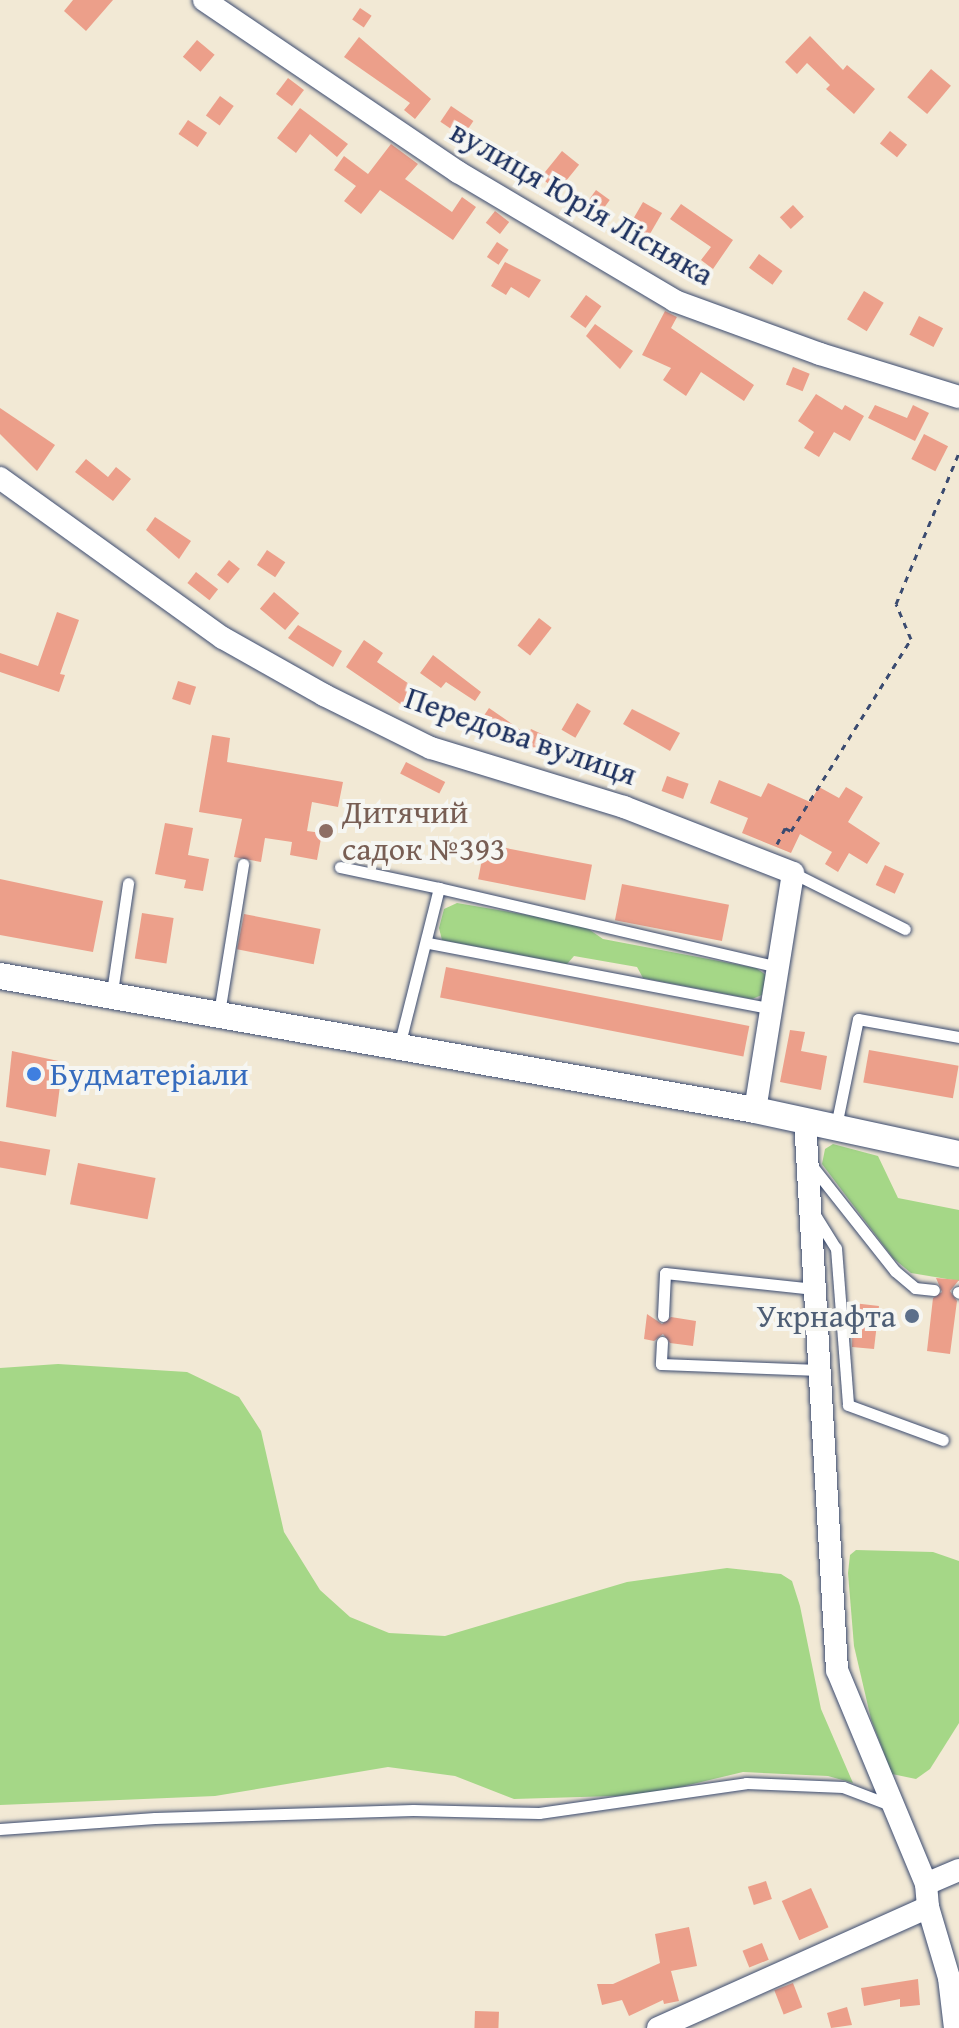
<!DOCTYPE html>
<meta charset="utf-8">
<style>
body{margin:0}
#map{position:relative;width:959px;height:2028px;overflow:hidden;background:#f2e9d5;font-family:"Gentium Book Plus",serif}
div>[style]{position:absolute}
.green>*{inset:0;background:#a5d787}
.building>*{inset:0;background:#ec9f8a;transform-origin:0 0}
.path>*{height:3px;margin-top:-1.5px;transform-origin:0;background:repeating-linear-gradient(90deg,#3b4b70 0 6px,transparent 0 12px)}
.roads{filter:drop-shadow(0 0 2px #3b4b70) drop-shadow(0 0 2px #3b4b70)}
.service>*{height:11px;margin:-5.5px;padding:0 5.5px;transform-origin:5.5px;border-radius:5.5px;background:#fff}
.minor>*{height:22px;margin:-11px;padding:0 11px;transform-origin:11px;border-radius:11px;background:#fff}
.tertiary>*{height:26px;margin:-13px;padding:0 13px;transform-origin:13px;border-radius:13px;background:#fff}
.dots>*{width:22px;height:22px;translate:-50% -50%;box-sizing:border-box;border:4px solid #f6f6f2;border-radius:50%}
span{translate:-50% -50%;white-space:nowrap;text-align:center;line-height:1.15;-webkit-text-stroke:8px #f6f6f2;paint-order:stroke}
.street-label{font-size:32px;color:#1b2f5e}
.education-label{font-size:32px;color:#785e54}
.left{translate:0 -50%;text-align:left}
.shop-label{font-size:32px;color:#366cbe}
.service-label{font-size:32px;color:#4e5e75}
.right{translate:-100% -50%;text-align:right}
</style>
<div id="map">
<div class="green">
<div style="clip-path:polygon(457px 903px,581px 924px,603px 939px,756px 968px,766px 975px,762px 995px,752px 999px,643px 978px,637px 967px,574px 956px,567px 964px,442px 940px,439px 928px,444px 909px)"></div>
<div style="clip-path:polygon(833px 1144px,878px 1156px,898px 1198px,959px 1210px,959px 1281px,911px 1273px,893px 1258px,822px 1164px,825px 1149px)"></div>
<div style="clip-path:polygon(58px 1364px,187px 1372px,239px 1397px,261px 1431px,284px 1532px,320px 1590px,350px 1617px,389px 1633px,445px 1636px,627px 1582px,727px 1568px,781px 1574px,792px 1581px,800px 1606px,821px 1709px,853px 1783px,828px 1776px,743px 1772px,647px 1795px,514px 1799px,455px 1776px,388px 1767px,215px 1796px,0 1805px,0 1368px)"></div>
<div style="clip-path:polygon(856px 1550px,933px 1552px,959px 1561px,959px 1723px,930px 1769px,916px 1779px,892px 1774px,871px 1719px,854px 1646px,848px 1573px,850px 1555px)"></div>
</div>
<div class="building">
<div style="clip-path:polygon(73px 0,113px 0,86px 31px,64px 11px)"></div>
<div style="left:360px;top:8px;width:14px;height:14px;rotate:34deg"></div>
<div style="clip-path:polygon(810px 36px,843px 70px,847px 65px,875px 89px,854px 114px,826px 89px,830px 85px,807px 63px,797px 74px,785px 62px)"></div>
<div style="clip-path:polygon(359px 37px,431px 99px,415px 119px,404px 110px,410px 103px,344px 57px)"></div>
<div style="left:197px;top:40px;width:23px;height:22px;rotate:40deg"></div>
<div style="left:931px;top:69px;width:26px;height:37px;rotate:40deg"></div>
<div style="left:288px;top:78px;width:20px;height:20px;rotate:37deg"></div>
<div style="left:220px;top:96px;width:17px;height:24px;rotate:36deg"></div>
<div style="left:451px;top:106px;width:27px;height:19px;rotate:34deg"></div>
<div style="clip-path:polygon(300px 108px,348px 144px,337px 157px,310px 134px,296px 153px,277px 138px)"></div>
<div style="left:188px;top:120px;width:23px;height:17px;rotate:34deg"></div>
<div style="left:890px;top:131px;width:22px;height:16px;rotate:39deg"></div>
<div style="clip-path:polygon(391px 144px,418px 164px,405px 179px,452px 212px,462px 197px,476px 207px,453px 240px,380px 190px,361px 214px,344px 201px,356px 186px,334px 170px,344px 156px,368px 174px)"></div>
<div style="left:562px;top:151px;width:22px;height:34px;rotate:39deg"></div>
<div style="left:596px;top:190px;width:17px;height:22px;rotate:36deg"></div>
<div style="left:643px;top:202px;width:22px;height:31px;rotate:30deg"></div>
<div style="clip-path:polygon(681px 204px,733px 240px,713px 269px,701px 260px,711px 247px,670px 219px)"></div>
<div style="left:793px;top:205px;width:16px;height:18px;rotate:47deg"></div>
<div style="left:495px;top:211px;width:18px;height:15px;rotate:38deg"></div>
<div style="left:497px;top:242px;width:14px;height:18px;rotate:34deg"></div>
<div style="left:759px;top:254px;width:29px;height:17px;rotate:36deg"></div>
<div style="clip-path:polygon(505px 262px,541px 280px,529px 298px,511px 287px,506px 295px,491px 286px)"></div>
<div style="left:864px;top:291px;width:23px;height:33px;rotate:31deg"></div>
<div style="left:586px;top:295px;width:19px;height:27px;rotate:36deg"></div>
<div style="clip-path:polygon(665px 311px,677px 317px,671px 328px,754px 385px,744px 401px,701px 372px,686px 396px,663px 380px,671px 368px,642px 355px)"></div>
<div style="left:919px;top:316px;width:27px;height:21px;rotate:27deg"></div>
<div style="clip-path:polygon(595px 324px,633px 351px,620px 369px,586px 336px)"></div>
<div style="left:793px;top:367px;width:18px;height:19px;rotate:22deg"></div>
<div style="clip-path:polygon(816px 394px,842px 410px,845px 405px,864px 416px,850px 441px,834px 432px,819px 457px,804px 448px,814px 432px,798px 421px)"></div>
<div style="clip-path:polygon(875px 405px,907px 418px,913px 405px,929px 413px,915px 441px,868px 418px)"></div>
<div style="clip-path:polygon(0 408px,55px 445px,37px 471px,0 434px)"></div>
<div style="left:924px;top:434px;width:27px;height:28px;rotate:27deg"></div>
<div style="clip-path:polygon(86px 459px,108px 477px,116px 467px,131px 479px,113px 501px,75px 472px)"></div>
<div style="clip-path:polygon(155px 517px,191px 541px,179px 559px,146px 530px)"></div>
<div style="left:267px;top:550px;width:22px;height:18px;rotate:34deg"></div>
<div style="left:229px;top:560px;width:14px;height:19px;rotate:39deg"></div>
<div style="left:196px;top:572px;width:28px;height:14px;rotate:38deg"></div>
<div style="left:274px;top:592px;width:33px;height:22px;rotate:40deg"></div>
<div style="clip-path:polygon(57px 612px,79px 620px,60px 674px,65px 675px,59px 692px,0 672px,0 653px,38px 666px)"></div>
<div style="left:539px;top:618px;width:16px;height:35px;rotate:38deg"></div>
<div style="clip-path:polygon(298px 625px,342px 651px,333px 667px,288px 638px)"></div>
<div style="clip-path:polygon(364px 640px,383px 653px,377px 662px,415px 688px,403px 706px,346px 667px)"></div>
<div style="clip-path:polygon(433px 655px,481px 692px,475px 701px,446px 682px,441px 688px,420px 673px)"></div>
<div style="left:178px;top:681px;width:19px;height:19px;rotate:18deg"></div>
<div style="left:577px;top:703px;width:16px;height:31px;rotate:30deg"></div>
<div style="clip-path:polygon(489px 708px,528px 735px,531px 729px,548px 737px,540px 753px,501px 734px,491px 732px,487px 737px,475px 729px)"></div>
<div style="clip-path:polygon(632px 709px,680px 733px,670px 751px,623px 724px)"></div>
<div style="clip-path:polygon(212px 735px,230px 738px,227px 762px,343px 782px,338px 807px,312px 802px,307px 831px,322px 833px,317px 860px,290px 855px,292px 842px,265px 838px,261px 862px,234px 857px,242px 819px,199px 812px)"></div>
<div style="left:406px;top:762px;width:44px;height:13px;rotate:27deg"></div>
<div style="left:667px;top:776px;width:23px;height:16px;rotate:20deg"></div>
<div style="clip-path:polygon(719px 780px,761px 797px,768px 783px,810px 802px,819px 787px,839px 798px,846px 787px,863px 797px,848px 822px,880px 843px,867px 864px,849px 853px,838px 872px,825px 864px,832px 852px,800px 834px,791px 853px,742px 833px,748px 818px,710px 803px)"></div>
<div style="clip-path:polygon(165px 823px,193px 828px,188px 855px,209px 859px,203px 891px,184px 888px,186px 880px,155px 874px)"></div>
<div style="left:485px;top:844px;width:109px;height:36px;rotate:11deg"></div>
<div style="left:885px;top:865px;width:21px;height:22px;rotate:25deg"></div>
<div style="clip-path:polygon(0 879px,103px 901px,93px 952px,0 935px)"></div>
<div style="left:622px;top:884px;width:109px;height:37px;rotate:11deg"></div>
<div style="left:142px;top:913px;width:32px;height:46px;rotate:9deg"></div>
<div style="left:244px;top:914px;width:78px;height:36px;rotate:11deg"></div>
<div style="left:446px;top:967px;width:309px;height:31px;rotate:11deg"></div>
<div style="clip-path:polygon(790px 1030px,805px 1032px,801px 1051px,827px 1056px,821px 1090px,780px 1082px)"></div>
<div style="left:869px;top:1050px;width:91px;height:33px;rotate:10deg"></div>
<div style="clip-path:polygon(12px 1051px,63px 1062px,56px 1117px,6px 1107px)"></div>
<div style="left:0;top:1141px;width:51px;height:26px;rotate:10deg"></div>
<div style="left:78px;top:1163px;width:79px;height:42px;rotate:11deg"></div>
<div style="clip-path:polygon(936px 1278px,959px 1280px,950px 1291px,957px 1301px,950px 1354px,927px 1351px,933px 1298px,942px 1292px)"></div>
<div style="clip-path:polygon(853px 1303px,879px 1306px,874px 1349px,852px 1347px)"></div>
<div style="clip-path:polygon(647px 1314px,662px 1324px,671px 1317px,696px 1321px,693px 1346px,670px 1343px,663px 1334px,654px 1341px,644px 1339px)"></div>
<div style="left:766px;top:1881px;width:19px;height:19px;rotate:72deg"></div>
<div style="left:811px;top:1888px;width:43px;height:32px;rotate:66deg"></div>
<div style="clip-path:polygon(689px 1927px,697px 1966px,671px 1971px,679px 2001px,664px 2004px,663px 2000px,629px 2016px,622px 2000px,602px 2005px,597px 1984px,613px 1984px,660px 1963px,655px 1934px)"></div>
<div style="left:762px;top:1943px;width:18px;height:21px;rotate:68deg"></div>
<div style="clip-path:polygon(918px 1979px,920px 2005px,900px 2007px,900px 1999px,864px 2006px,861px 1988px)"></div>
<div style="left:793px;top:1983px;width:26px;height:20px;rotate:69deg"></div>
<div style="clip-path:polygon(847px 2007px,852px 2025px,831px 2028px,827px 2013px)"></div>
<div style="left:475px;top:2011px;width:24px;height:17px;rotate:2deg"></div>
</div>
<div class="path">
<div style="left:777px;top:844px;width:18px;rotate:-63deg"></div>
<div style="left:785px;top:828px;width:7px;rotate:27deg"></div>
<div style="left:791px;top:831px;width:226px;rotate:-58deg"></div>
<div style="left:911px;top:639px;width:38px;rotate:-113deg"></div>
<div style="left:896px;top:604px;width:164px;rotate:-67.4deg"></div>
</div>
<div class="roads">
<div class="service">
<div style="left:340px;top:867px;width:101px;rotate:12deg"></div>
<div style="left:793px;top:873px;width:125px;rotate:26.6deg"></div>
<div style="left:428px;top:943px;width:351px;rotate:10.8deg"></div>
<div style="left:112px;top:992px;width:110px;rotate:-81.6deg"></div>
<div style="left:219px;top:1013px;width:151px;rotate:-80.8deg"></div>
<div style="left:399px;top:1046px;width:163px;rotate:-75.8deg"></div>
<div style="left:439px;top:888px;width:349px;rotate:13.1deg"></div>
<div style="left:836px;top:1126px;width:109px;rotate:-78.4deg"></div>
<div style="left:858px;top:1019px;width:103px;rotate:10.1deg"></div>
<div style="left:812px;top:1166px;width:134px;rotate:51.7deg"></div>
<div style="left:895px;top:1271px;width:26px;rotate:40deg"></div>
<div style="left:915px;top:1288px;width:19px;rotate:6deg"></div>
<div style="left:815px;top:1215px;width:39px;rotate:58deg"></div>
<div style="left:836px;top:1248px;width:157px;rotate:85.6deg"></div>
<div style="left:848px;top:1405px;width:101px;rotate:20.2deg"></div>
<div style="left:958px;top:1292px;width:1px;rotate:45deg"></div>
<div style="left:663px;top:1316px;width:43px;rotate:-87.3deg"></div>
<div style="left:665px;top:1273px;width:150px;rotate:6.1deg"></div>
<div style="left:662px;top:1342px;width:22px;rotate:93deg"></div>
<div style="left:661px;top:1364px;width:158px;rotate:2.2deg"></div>
<div style="left:0;top:1829px;width:155px;rotate:-4.1deg"></div>
<div style="left:155px;top:1818px;width:258px;rotate:-1.8deg"></div>
<div style="left:413px;top:1810px;width:126px;rotate:1.4deg"></div>
<div style="left:539px;top:1813px;width:209px;rotate:-8.2deg"></div>
<div style="left:746px;top:1783px;width:97px;rotate:2.4deg"></div>
<div style="left:843px;top:1787px;width:53px;rotate:20.8deg"></div>
</div>
<div class="minor">
<div style="left:204px;top:0;width:307px;rotate:34.1deg"></div>
<div style="left:458px;top:172px;width:252px;rotate:30.7deg"></div>
<div style="left:675px;top:301px;width:154px;rotate:20.1deg"></div>
<div style="left:820px;top:354px;width:145px;rotate:17.2deg"></div>
<div style="left:0;top:478px;width:274px;rotate:35.7deg"></div>
<div style="left:223px;top:638px;width:116px;rotate:29.4deg"></div>
<div style="left:324px;top:695px;width:119px;rotate:26.4deg"></div>
<div style="left:431px;top:748px;width:202px;rotate:17deg"></div>
<div style="left:624px;top:807px;width:181px;rotate:21.3deg"></div>
<div style="left:793px;top:873px;width:240px;rotate:99.1deg"></div>
<div style="left:805px;top:1120px;width:551px;rotate:86.67deg"></div>
<div style="left:837px;top:1670px;width:232px;rotate:67.4deg"></div>
<div style="left:926px;top:1884px;width:23px;rotate:85deg"></div>
<div style="left:928px;top:1907px;width:74px;rotate:73.5deg"></div>
<div style="left:949px;top:1978px;width:50px;rotate:83.2deg"></div>
<div style="left:926px;top:1884px;width:36px;rotate:-23deg"></div>
<div style="left:658px;top:2028px;width:296px;rotate:-24.1deg"></div>
</div>
<div class="tertiary">
<div style="left:0;top:976px;width:767px;rotate:10.06deg"></div>
<div style="left:755px;top:1110px;width:209px;rotate:12.2deg"></div>
</div>
</div>
<div class="dots">
<div style="left:326px;top:831px;background:#8d6e63"></div>
<div style="left:34px;top:1074px;background:#3f7fe0"></div>
<div style="left:912px;top:1316px;background:#5c6f8a"></div>
</div>
<div class="street-label">
<span style="left:582px;top:203px;rotate:30deg">вулиця Юрія Лісняка</span>
<span style="left:521px;top:736px;rotate:19deg">Передова вулиця</span>
</div>
<div class="education-label">
<span class="left" style="left:342px;top:831px">Дитячий<br>садок №393</span>
</div>
<div class="shop-label">
<span class="left" style="left:50px;top:1074px">Будматеріали</span>
</div>
<div class="service-label">
<span class="right" style="left:896px;top:1316px">Укрнафта</span>
</div>
</div>
